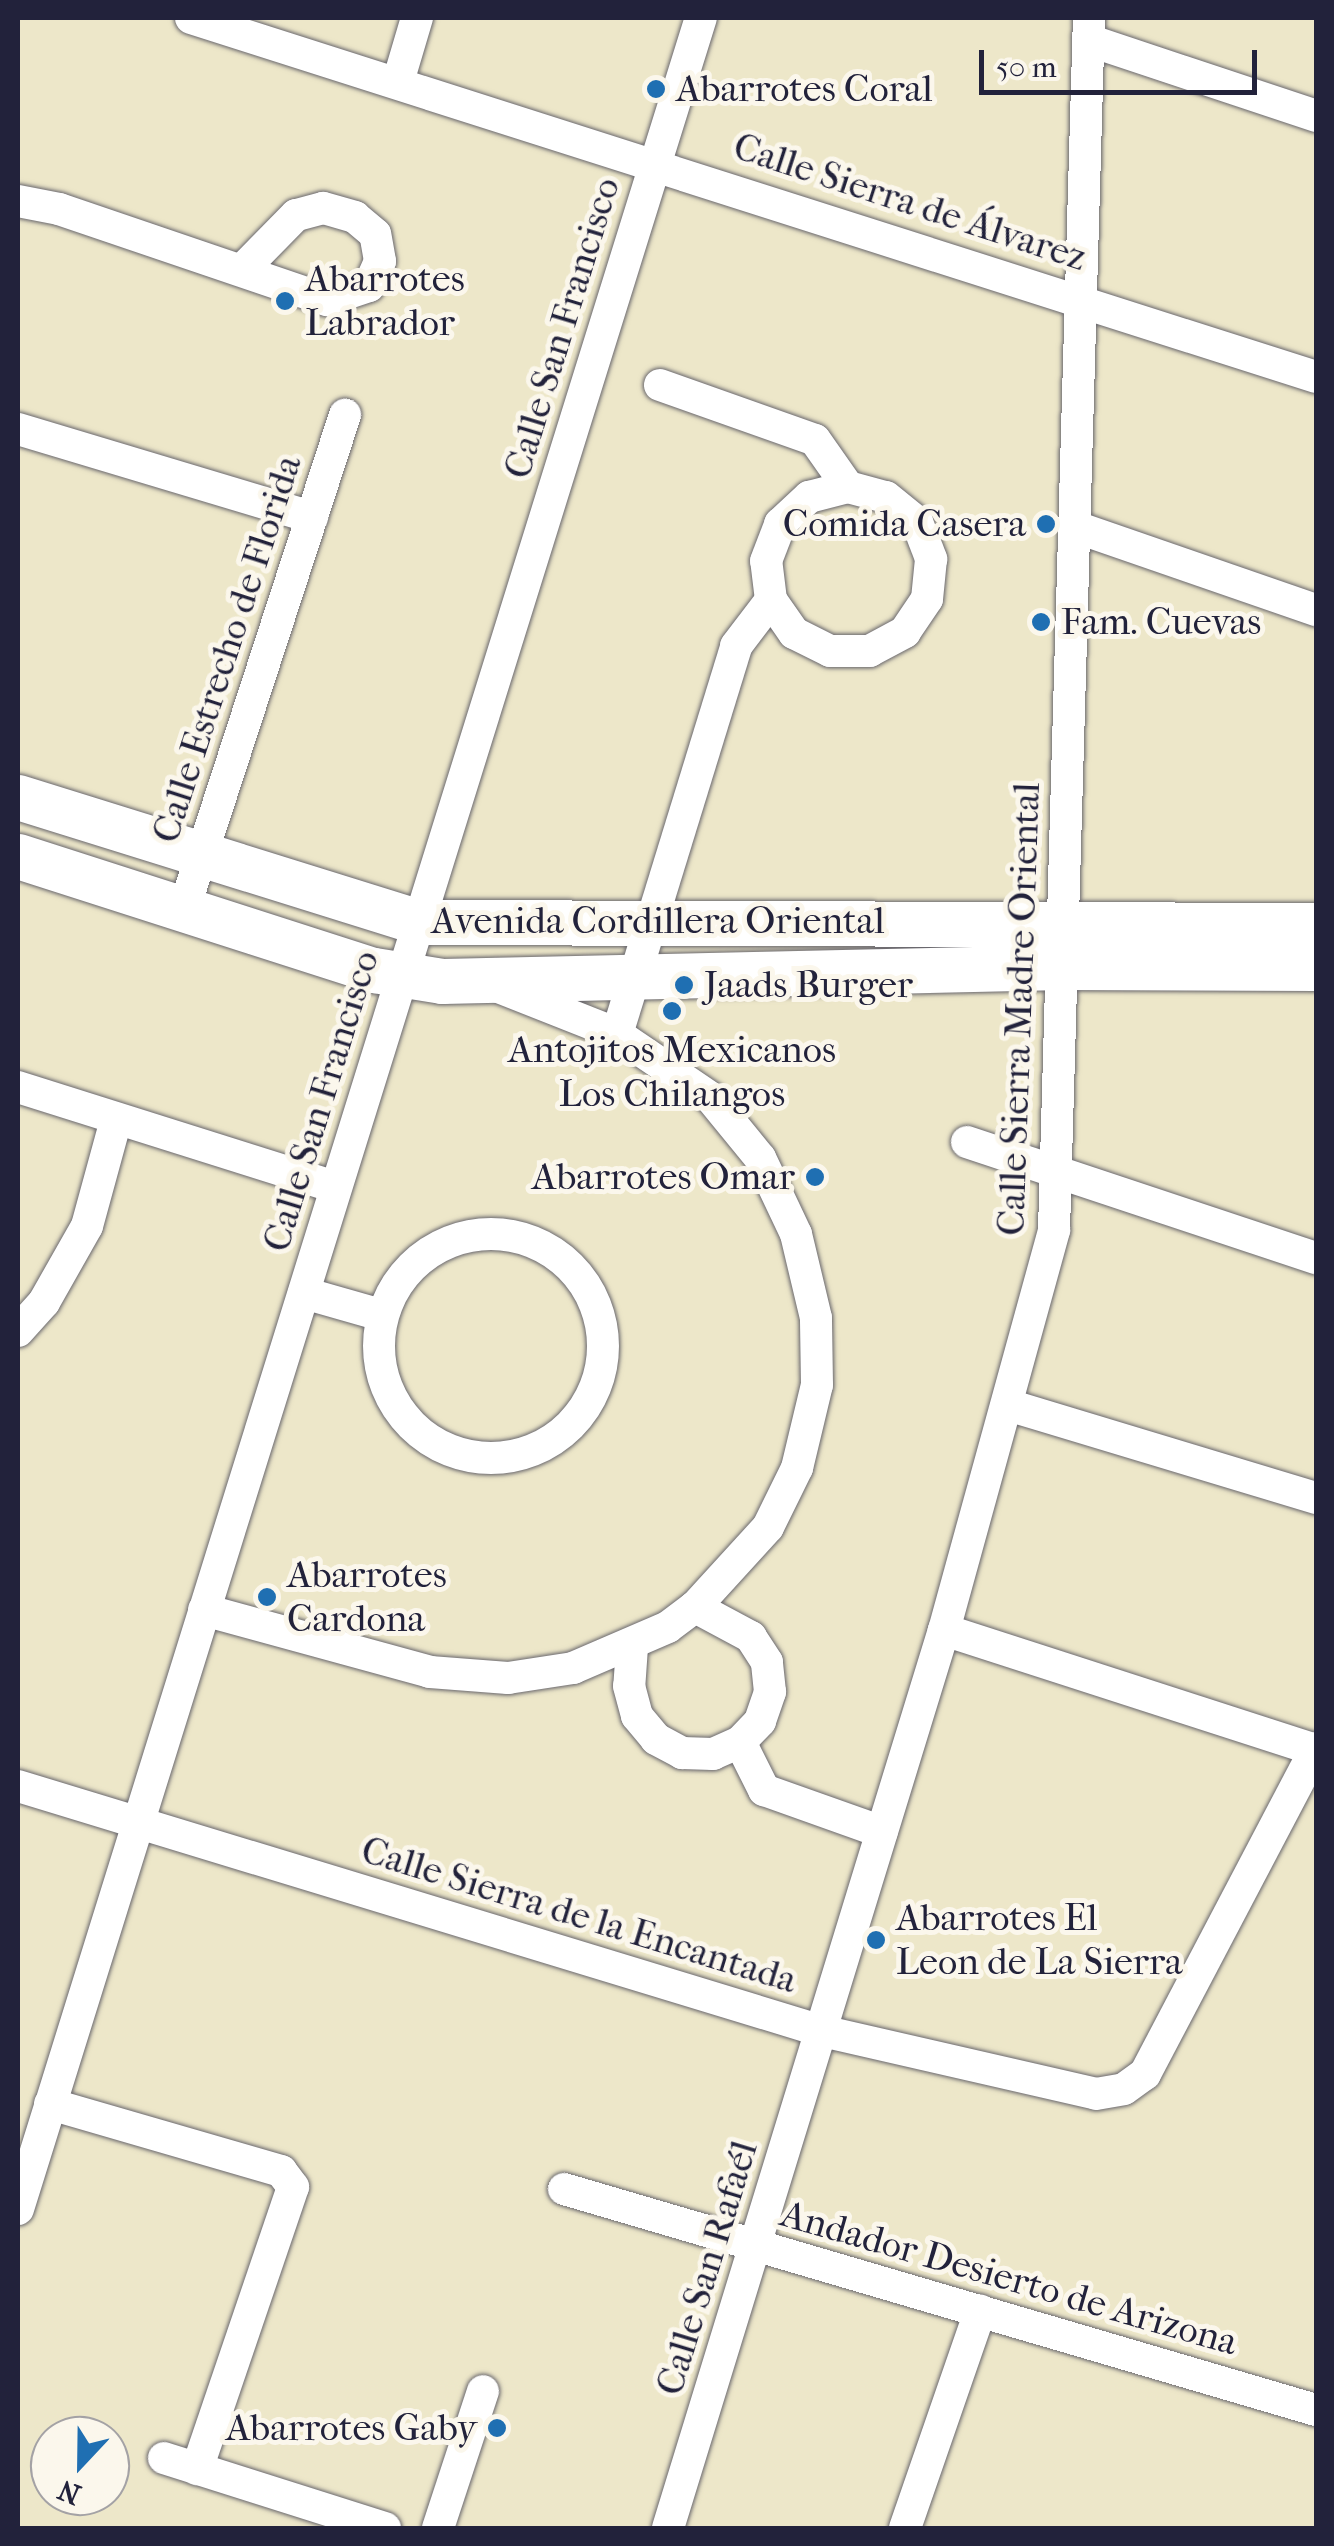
<!DOCTYPE html>
<meta charset="utf-8">
<style>
body{margin:0}
#map{position:relative;width:1334px;height:2546px;overflow:hidden;background:#ede7c9;font-family:"IM FELL French Canon",serif}
div>[style]{position:absolute}
.roads{filter:drop-shadow(0 0 2px #69676d) drop-shadow(0 0 2px #69676d)}
.street>*{height:32px;margin:-16px;padding:0 16px;transform-origin:16px;border-radius:16px;background:#fff}
.street>.ring{margin:-16px;padding:0;box-sizing:content-box;background:none;border:32px solid #fff;border-radius:50%}
.secondary>*{height:45px;margin:-22.5px;padding:0 22.5px;transform-origin:22.5px;border-radius:22.5px;background:#fff}
.dots>*{width:28px;height:28px;translate:-50% -50%;box-sizing:border-box;border:5px solid #fbf7ec;border-radius:50%}
span{translate:-50% -50%;white-space:nowrap;text-align:center;line-height:1.15;-webkit-text-stroke:10px #fbf7ec;paint-order:stroke}
.poi-label{font-size:38px;color:#22223b}
.left{translate:0 -50%;text-align:left}
.right{translate:-100% -50%;text-align:right}
.street-label{font-size:38px;color:#22223b}
.frame{position:absolute;inset:0;border:20px solid #22223b;pointer-events:none}
.north{position:absolute;left:30px;top:2416px;width:100px;height:100px;box-sizing:border-box;background:#fbf7ec;border:2px solid #a4a2a5;border-radius:50%;rotate:202deg;font-size:28px;font-weight:700;line-height:40px;text-align:center;color:#22223b}
.north::after{content:'';display:block;margin:auto;width:35px;height:45px;background:#1f6fb2;clip-path:polygon(50% 0,100% 100%,50% 72%,0 100%)}
.scale{position:absolute;left:979px;top:50px;width:278px;height:45px;box-sizing:border-box;border:5px solid #22223b;border-top:0;padding-left:12px;font-size:30px;line-height:35px;white-space:nowrap;color:#22223b;-webkit-text-stroke:8px #fbf7ec;paint-order:stroke}
</style>
<div id="map">
<div class="roads">
<div class="street">
<div style="left:191px;top:18px;width:1181px;rotate:17.7deg"></div>
<div style="left:1088px;top:40px;width:240px;rotate:18.4deg"></div>
<div style="left:398px;top:82px;width:67px;rotate:-73.5deg"></div>
<div style="left:18px;top:201px;width:42px;rotate:11deg"></div>
<div style="left:59px;top:209px;width:283px;rotate:18.8deg"></div>
<div style="left:327px;top:300px;width:44px;rotate:-18.4deg"></div>
<div style="left:369px;top:286px;width:27px;rotate:-66deg"></div>
<div style="left:380px;top:261px;width:27px;rotate:-100deg"></div>
<div style="left:375px;top:234px;width:26px;rotate:-140deg"></div>
<div style="left:355px;top:217px;width:33px;rotate:-164deg"></div>
<div style="left:323px;top:208px;width:28px;rotate:165deg"></div>
<div style="left:296px;top:215px;width:76px;rotate:134.5deg"></div>
<div style="left:660px;top:385px;width:164px;rotate:19.5deg"></div>
<div style="left:815px;top:440px;width:57px;rotate:54.9deg"></div>
<div style="left:18px;top:429px;width:307px;rotate:16.7deg"></div>
<div style="left:1076px;top:527px;width:254px;rotate:19.1deg"></div>
<div style="left:184px;top:909px;width:520px;rotate:-71.95deg"></div>
<div style="left:496px;top:986px;width:130px;rotate:21.6deg"></div>
<div style="left:18px;top:1087px;width:333px;rotate:17.5deg"></div>
<div style="left:967px;top:1142px;width:368px;rotate:18.4deg"></div>
<div class="ring" style="left:379px;top:1234px;width:192px;height:192px"></div>
<div style="left:304px;top:1293px;width:80px;rotate:15.9deg"></div>
<div style="left:18px;top:1331px;width:39px;rotate:-48deg"></div>
<div style="left:44px;top:1302px;width:87px;rotate:-60.5deg"></div>
<div style="left:87px;top:1226px;width:110px;rotate:-74.7deg"></div>
<div style="left:1008px;top:1405px;width:322px;rotate:16.8deg"></div>
<div style="left:204px;top:1610px;width:234px;rotate:15.3deg"></div>
<div style="left:430px;top:1672px;width:78px;rotate:4.4deg"></div>
<div style="left:508px;top:1678px;width:66px;rotate:-8.7deg"></div>
<div style="left:573px;top:1668px;width:103px;rotate:-23.3deg"></div>
<div style="left:668px;top:1627px;width:34px;rotate:-37deg"></div>
<div style="left:695px;top:1607px;width:108px;rotate:-47.6deg"></div>
<div style="left:768px;top:1527px;width:66px;rotate:-63.8deg"></div>
<div style="left:797px;top:1468px;width:85px;rotate:-76.5deg"></div>
<div style="left:817px;top:1385px;width:67px;rotate:-90.9deg"></div>
<div style="left:816px;top:1318px;width:86px;rotate:-103.4deg"></div>
<div style="left:796px;top:1234px;width:84px;rotate:-115.3deg"></div>
<div style="left:760px;top:1158px;width:77px;rotate:-129.2deg"></div>
<div style="left:711px;top:1098px;width:114px;rotate:-145.8deg"></div>
<div style="left:617px;top:1034px;width:406px;rotate:-72.9deg"></div>
<div style="left:736px;top:646px;width:58px;rotate:-52.7deg"></div>
<div style="left:771px;top:600px;width:39px;rotate:-97deg"></div>
<div style="left:766px;top:561px;width:40px;rotate:-69deg"></div>
<div style="left:780px;top:524px;width:40px;rotate:-43deg"></div>
<div style="left:809px;top:497px;width:40px;rotate:-14.4deg"></div>
<div style="left:848px;top:487px;width:39px;rotate:15deg"></div>
<div style="left:886px;top:497px;width:40px;rotate:39deg"></div>
<div style="left:917px;top:522px;width:40px;rotate:69deg"></div>
<div style="left:931px;top:559px;width:40px;rotate:95.7deg"></div>
<div style="left:927px;top:599px;width:40px;rotate:124deg"></div>
<div style="left:905px;top:632px;width:40px;rotate:152deg"></div>
<div style="left:870px;top:651px;width:40px;rotate:180deg"></div>
<div style="left:830px;top:651px;width:40px;rotate:-153.4deg"></div>
<div style="left:794px;top:633px;width:40px;rotate:-124.9deg"></div>
<div style="left:944px;top:1630px;width:390px;rotate:17.9deg"></div>
<div style="left:632px;top:1647px;width:39px;rotate:94deg"></div>
<div style="left:629px;top:1686px;width:31px;rotate:75deg"></div>
<div style="left:637px;top:1716px;width:30px;rotate:50deg"></div>
<div style="left:656px;top:1739px;width:30px;rotate:28deg"></div>
<div style="left:682px;top:1753px;width:31px;rotate:2deg"></div>
<div style="left:713px;top:1754px;width:30px;rotate:-24deg"></div>
<div style="left:740px;top:1742px;width:29px;rotate:-46deg"></div>
<div style="left:760px;top:1721px;width:31px;rotate:-71deg"></div>
<div style="left:770px;top:1692px;width:30px;rotate:-96deg"></div>
<div style="left:767px;top:1662px;width:30px;rotate:-123deg"></div>
<div style="left:751px;top:1637px;width:64px;rotate:-151.8deg"></div>
<div style="left:740px;top:1742px;width:54px;rotate:63.4deg"></div>
<div style="left:764px;top:1790px;width:125px;rotate:19.6deg"></div>
<div style="left:18px;top:1786px;width:841px;rotate:16.95deg"></div>
<div style="left:822px;top:2031px;width:281px;rotate:12.9deg"></div>
<div style="left:1096px;top:2094px;width:28px;rotate:-10deg"></div>
<div style="left:1124px;top:2089px;width:26px;rotate:-36deg"></div>
<div style="left:1145px;top:2074px;width:368px;rotate:-62.3deg"></div>
<div style="left:50px;top:2104px;width:241px;rotate:16.2deg"></div>
<div style="left:281px;top:2171px;width:20px;rotate:53deg"></div>
<div style="left:293px;top:2187px;width:298px;rotate:108.8deg"></div>
<div style="left:564px;top:2189px;width:784px;rotate:16.38deg"></div>
<div style="left:18px;top:2209px;width:2295px;rotate:-72.69deg"></div>
<div style="left:164px;top:2458px;width:232px;rotate:17.6deg"></div>
<div style="left:438px;top:2528px;width:144px;rotate:-71.8deg"></div>
<div style="left:668px;top:2528px;width:939px;rotate:-72.92deg"></div>
<div style="left:944px;top:1630px;width:415px;rotate:-74.6deg"></div>
<div style="left:1054px;top:1230px;width:1213px;rotate:-88.35deg"></div>
<div style="left:905px;top:2528px;width:230px;rotate:-70.9deg"></div>
</div>
<div class="secondary">
<div style="left:18px;top:797px;width:420px;rotate:17.3deg"></div>
<div style="left:419px;top:922px;width:897px;rotate:0.19deg"></div>
<div style="left:18px;top:856px;width:374px;rotate:17.8deg"></div>
<div style="left:374px;top:970px;width:69px;rotate:9.2deg"></div>
<div style="left:442px;top:981px;width:621px;rotate:-1.29deg"></div>
<div style="left:1063px;top:967px;width:253px;rotate:0.2deg"></div>
</div>
</div>
<div class="dots">
<div style="left:656px;top:89px;background:#1f6fb2"></div>
<div style="left:285px;top:301px;background:#1f6fb2"></div>
<div style="left:1046px;top:524px;background:#1f6fb2"></div>
<div style="left:1041px;top:622px;background:#1f6fb2"></div>
<div style="left:684px;top:985px;background:#1f6fb2"></div>
<div style="left:672px;top:1011px;background:#1f6fb2"></div>
<div style="left:815px;top:1177px;background:#1f6fb2"></div>
<div style="left:267px;top:1597px;background:#1f6fb2"></div>
<div style="left:876px;top:1940px;background:#1f6fb2"></div>
<div style="left:497px;top:2428px;background:#1f6fb2"></div>
</div>
<div class="poi-label">
<span class="left" style="left:676px;top:89px">Abarrotes Coral</span>
<span class="left" style="left:305px;top:301px">Abarrotes<br>Labrador</span>
<span class="right" style="left:1026px;top:524px">Comida Casera</span>
<span class="left" style="left:1061px;top:622px">Fam. Cuevas</span>
<span class="left" style="left:704px;top:985px">Jaads Burger</span>
<span style="left:672px;top:1072px">Antojitos Mexicanos<br>Los Chilangos</span>
<span class="right" style="left:795px;top:1177px">Abarrotes Omar</span>
<span class="left" style="left:287px;top:1597px">Abarrotes<br>Cardona</span>
<span class="left" style="left:896px;top:1940px">Abarrotes El<br>Leon de La Sierra</span>
<span class="right" style="left:477px;top:2428px">Abarrotes Gaby</span>
</div>
<div class="street-label">
<span style="left:910px;top:202px;rotate:18deg">Calle Sierra de Álvarez</span>
<span style="left:562px;top:328px;rotate:-73deg">Calle San Francisco</span>
<span style="left:227px;top:649px;rotate:-72deg">Calle Estrecho de Florida</span>
<span style="left:658px;top:921px">Avenida Cordillera Oriental</span>
<span style="left:1019px;top:1009px;rotate:-88deg">Calle Sierra Madre Oriental</span>
<span style="left:321px;top:1101px;rotate:-73deg">Calle San Francisco</span>
<span style="left:579px;top:1915px;rotate:17deg">Calle Sierra de la Encantada</span>
<span style="left:707px;top:2268px;rotate:-73deg">Calle San Rafaél</span>
<span style="left:1009px;top:2278px;rotate:16deg">Andador Desierto de Arizona</span>
</div>
<div class="frame"></div>
<div class="north">N</div>
<div class="scale">50 m</div>
</div>
